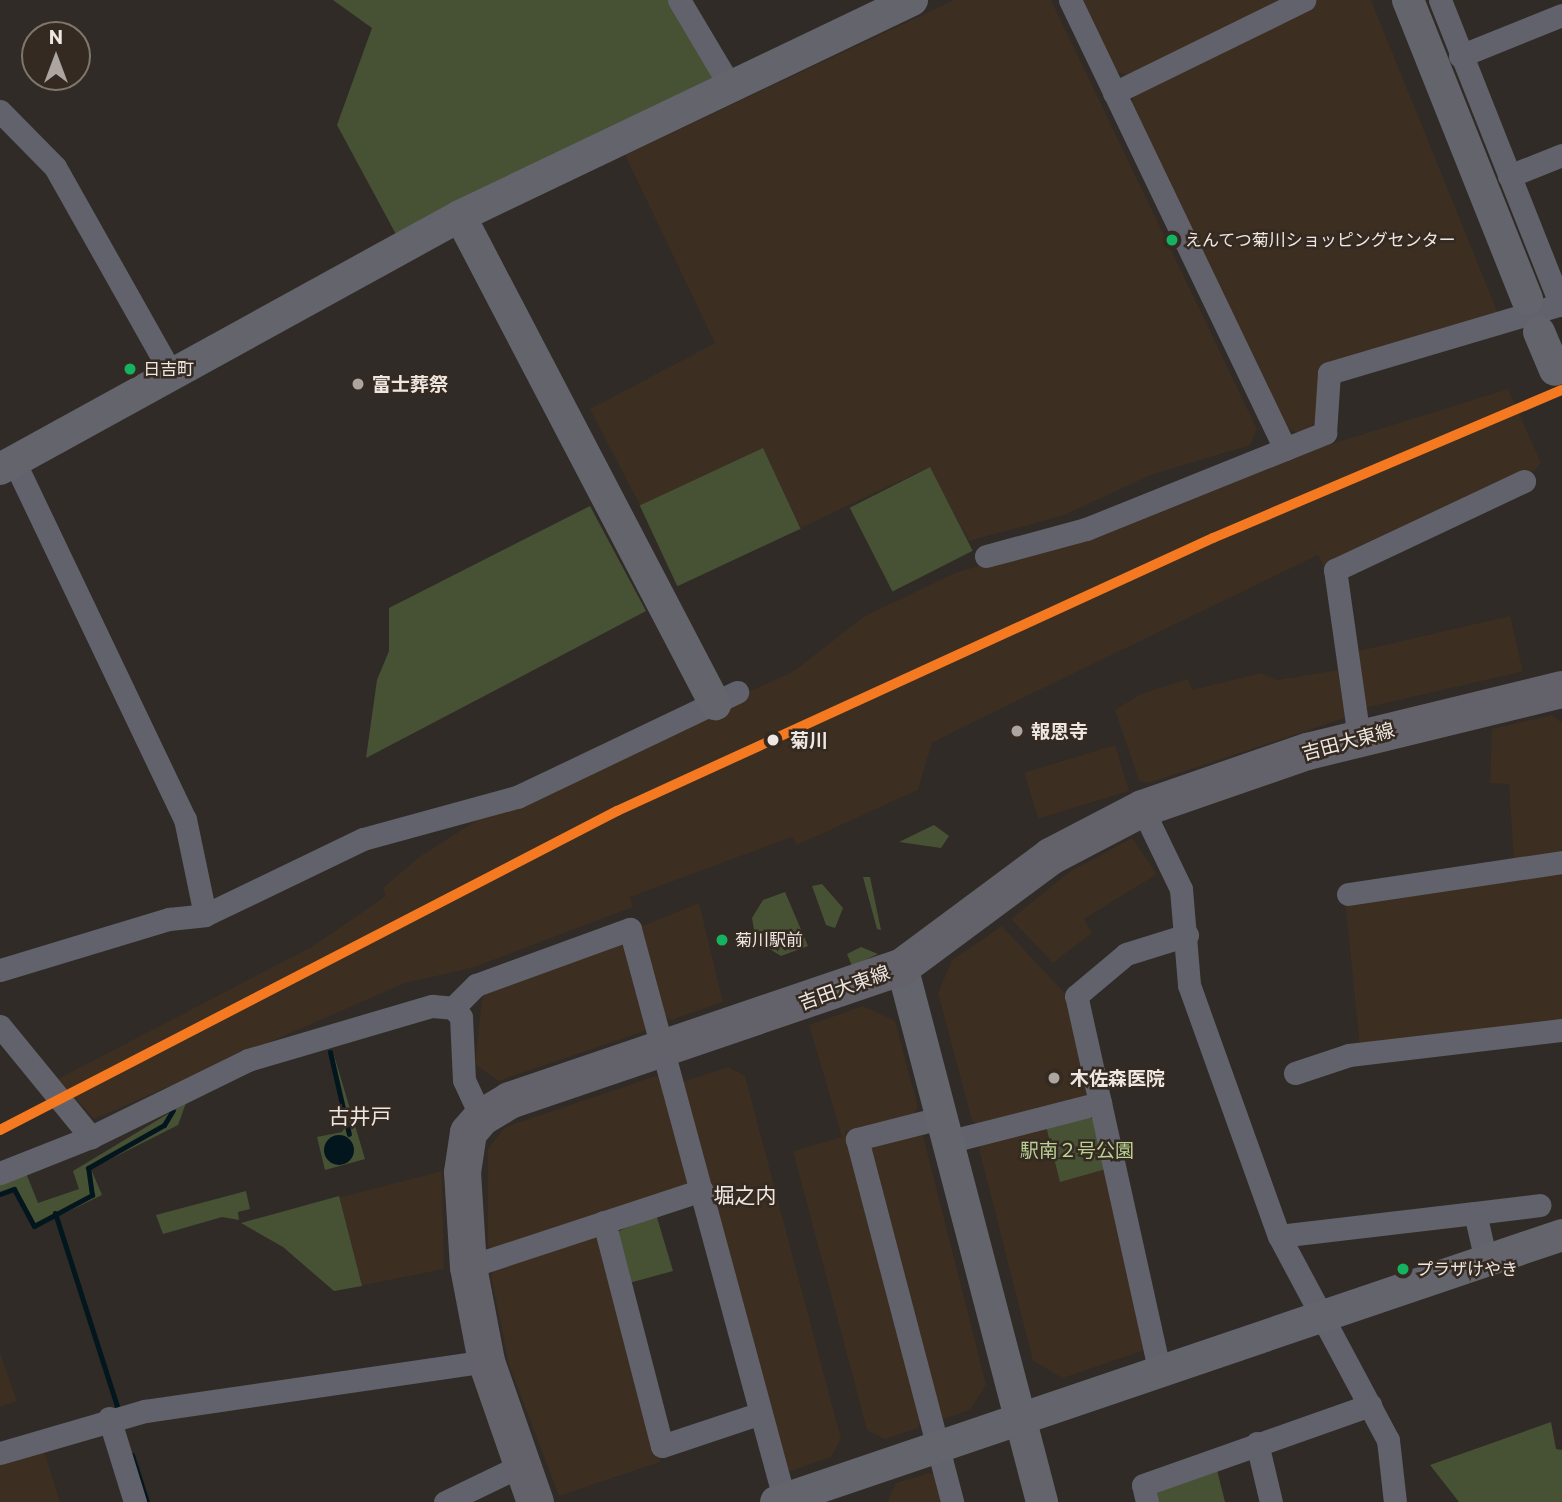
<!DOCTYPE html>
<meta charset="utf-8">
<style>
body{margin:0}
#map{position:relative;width:1562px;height:1502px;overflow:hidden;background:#302b26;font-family:Commissioner,"Noto Sans JP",sans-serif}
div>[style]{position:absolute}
.built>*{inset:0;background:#3c2e21;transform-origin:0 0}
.green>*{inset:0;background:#475235;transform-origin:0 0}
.water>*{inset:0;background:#04161d}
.round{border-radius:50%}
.stream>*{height:5px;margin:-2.5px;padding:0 2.5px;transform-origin:2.5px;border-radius:2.5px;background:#04161d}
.street>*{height:23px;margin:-11.5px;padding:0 11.5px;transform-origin:11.5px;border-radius:11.5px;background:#61626b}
.secondary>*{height:32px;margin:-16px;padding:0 16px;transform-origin:16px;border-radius:16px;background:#64646d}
.primary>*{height:37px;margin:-18.5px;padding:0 18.5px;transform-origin:18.5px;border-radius:18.5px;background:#63626a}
.rail-1>*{height:10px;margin:-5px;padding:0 5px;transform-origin:5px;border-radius:5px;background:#f47921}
.dots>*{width:19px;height:19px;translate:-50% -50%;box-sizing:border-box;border:4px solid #352a21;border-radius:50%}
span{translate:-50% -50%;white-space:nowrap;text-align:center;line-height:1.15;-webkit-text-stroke:5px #352a21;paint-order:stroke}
.bus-label{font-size:17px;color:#eee7e1}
.left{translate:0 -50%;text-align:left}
.poi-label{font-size:19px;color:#eee7e1;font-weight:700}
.stop-label{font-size:19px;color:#eee7e1;font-weight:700}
.street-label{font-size:19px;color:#eee7e1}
.park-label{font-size:19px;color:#bad395}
.neighbourhood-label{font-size:21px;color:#eee7e1}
.north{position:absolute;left:21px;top:21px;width:70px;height:70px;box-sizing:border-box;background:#352a21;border:2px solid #7f766e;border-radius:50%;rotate:0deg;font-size:19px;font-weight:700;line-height:28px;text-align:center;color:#eee7e1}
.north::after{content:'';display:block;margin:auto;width:24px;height:32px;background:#aca5a0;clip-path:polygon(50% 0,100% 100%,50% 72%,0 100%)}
</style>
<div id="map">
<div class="built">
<div style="clip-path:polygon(954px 0,1051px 0,1257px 429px,1250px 445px,1151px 475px,1062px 516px,969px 541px,929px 467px,801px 528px,763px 448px,643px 511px,590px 409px,715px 343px,625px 155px)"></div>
<div style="clip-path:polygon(1080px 0,1287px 0,1130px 76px,1114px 71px)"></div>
<div style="clip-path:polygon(1310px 0,1371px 0,1500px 318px,1319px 369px,1318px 420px,1301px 434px,1286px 428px,1131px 105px,1136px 89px)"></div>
<div style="clip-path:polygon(1508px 389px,1541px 463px,1535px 470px,1324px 567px,1318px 555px,959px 729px,932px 743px,918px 790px,889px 803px,797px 845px,792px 837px,630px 897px,633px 907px,472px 968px,405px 983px,94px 1119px,58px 1079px,313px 946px,386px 896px,383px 888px,419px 857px,490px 812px,794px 671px,863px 617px,957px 572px,1071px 541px,1309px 451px)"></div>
<div style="left:1510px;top:616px;width:57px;height:161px;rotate:77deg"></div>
<div style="clip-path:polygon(1338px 670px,1345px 718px,1149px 783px,1139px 781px,1115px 710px,1141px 694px,1188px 679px,1192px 690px,1261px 673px,1277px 680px)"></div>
<div style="clip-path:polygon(1552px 715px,1562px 723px,1562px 854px,1514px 862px,1509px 784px,1490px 783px,1492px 729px)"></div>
<div style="left:1115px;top:745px;width:48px;height:95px;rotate:73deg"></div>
<div style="clip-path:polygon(1132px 838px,1157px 874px,1084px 919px,1092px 933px,1053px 963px,1011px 919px,1071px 871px)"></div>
<div style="clip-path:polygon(1562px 865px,1562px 1026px,1360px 1048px,1345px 900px)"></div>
<div style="clip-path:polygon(699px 903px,723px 1002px,671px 1020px,661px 1015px,640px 927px)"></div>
<div style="clip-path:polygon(1002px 926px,1065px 993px,1088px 1092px,1083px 1100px,980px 1126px,972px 1121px,938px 993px,952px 960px)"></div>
<div style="clip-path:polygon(619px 940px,627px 944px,648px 1024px,645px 1031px,498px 1081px,475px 1064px,483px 991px)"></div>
<div style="clip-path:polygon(863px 1006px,895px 1021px,918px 1107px,914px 1114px,845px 1132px,921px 1420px,918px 1428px,885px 1439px,867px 1430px,793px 1151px,842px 1137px,809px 1025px)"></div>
<div style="clip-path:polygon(728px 1067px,745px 1076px,841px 1439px,831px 1457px,791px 1471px,784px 1467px,682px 1082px)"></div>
<div style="clip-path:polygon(656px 1076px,663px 1080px,690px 1178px,686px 1186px,495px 1250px,488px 1246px,488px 1149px,505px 1127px)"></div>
<div style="clip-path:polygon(1046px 1126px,1106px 1169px,1146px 1344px,1142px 1351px,1063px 1378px,1033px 1361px,979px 1149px,983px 1142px)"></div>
<div style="clip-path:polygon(915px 1132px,923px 1136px,986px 1384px,971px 1409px,945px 1419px,937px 1415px,867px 1150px,871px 1143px)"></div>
<div style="clip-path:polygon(442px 1171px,444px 1269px,334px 1291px,285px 1248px,241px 1223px)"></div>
<div style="clip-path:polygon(592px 1235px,600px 1239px,660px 1462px,559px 1496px,509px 1365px,491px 1275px,495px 1268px)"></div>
<div style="clip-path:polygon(0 1353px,17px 1401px,0 1407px)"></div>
<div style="clip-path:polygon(42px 1445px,60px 1502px,0 1502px,0 1457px)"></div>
<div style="clip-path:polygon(929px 1473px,936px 1476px,943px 1502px,887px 1502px,896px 1483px)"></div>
</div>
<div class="green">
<div style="clip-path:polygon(333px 0,679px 0,724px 73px,398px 238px,337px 125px,372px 28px)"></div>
<div style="left:763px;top:448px;width:89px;height:136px;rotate:65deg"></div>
<div style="left:930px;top:467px;width:94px;height:90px;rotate:63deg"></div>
<div style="clip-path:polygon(590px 506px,646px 611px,366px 758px,377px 680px,389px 651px,389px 608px)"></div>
<div style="clip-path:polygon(934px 825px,949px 836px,941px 848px,899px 842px)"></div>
<div style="clip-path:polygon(863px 877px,870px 877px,881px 930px,877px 929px)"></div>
<div style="clip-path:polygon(822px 884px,843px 908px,835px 928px,826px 925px,812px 886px)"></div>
<div style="clip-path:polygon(785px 892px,808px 946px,781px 956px,756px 941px,752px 918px,763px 900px)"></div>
<div style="clip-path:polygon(861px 947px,878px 954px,852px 966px,847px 954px)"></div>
<div style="clip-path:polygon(333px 1052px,365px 1159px,325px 1170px,317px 1137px,342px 1132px,347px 1124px)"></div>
<div style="clip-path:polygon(186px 1103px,178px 1125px,91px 1169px,102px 1195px,34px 1228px,13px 1191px,0 1196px,0 1184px,26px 1173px,38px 1203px,79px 1189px,73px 1171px)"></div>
<div style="clip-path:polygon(1087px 1116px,1094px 1120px,1106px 1169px,1060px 1182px,1046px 1126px)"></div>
<div style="clip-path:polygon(246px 1191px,250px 1209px,238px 1212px,239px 1220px,222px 1217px,163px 1234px,156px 1215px)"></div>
<div style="clip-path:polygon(339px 1196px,362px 1286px,334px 1291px,283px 1247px,241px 1223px)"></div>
<div style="clip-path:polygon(656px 1214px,673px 1271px,629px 1283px,617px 1232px)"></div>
<div style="clip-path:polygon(1551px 1422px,1556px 1449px,1562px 1450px,1562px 1502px,1459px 1502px,1430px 1465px)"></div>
<div style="clip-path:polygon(1216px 1466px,1225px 1502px,1156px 1502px,1158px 1486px)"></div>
</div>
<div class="water">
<div class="round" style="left:324px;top:1135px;width:30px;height:30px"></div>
</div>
<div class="stream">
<div style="left:330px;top:1052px;width:84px;rotate:77deg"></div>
<div style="left:0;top:1194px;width:15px;rotate:-20deg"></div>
<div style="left:14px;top:1189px;width:42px;rotate:61.6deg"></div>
<div style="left:34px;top:1226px;width:66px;rotate:-28.1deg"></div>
<div style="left:92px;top:1195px;width:27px;rotate:-98deg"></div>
<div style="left:88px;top:1168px;width:87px;rotate:-29.5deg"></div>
<div style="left:164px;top:1125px;width:17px;rotate:-59deg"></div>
<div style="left:55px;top:1213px;width:209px;rotate:72.2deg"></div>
<div style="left:132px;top:1455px;width:49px;rotate:72.3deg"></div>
</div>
<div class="street">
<div style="left:679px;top:0;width:100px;rotate:59.3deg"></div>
<div style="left:1070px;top:0;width:498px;rotate:64.4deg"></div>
<div style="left:1440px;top:0;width:328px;rotate:68.4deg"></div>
<div style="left:1460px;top:56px;width:110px;rotate:-21.9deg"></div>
<div style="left:1114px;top:93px;width:212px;rotate:-26.1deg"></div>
<div style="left:0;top:111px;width:78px;rotate:45.5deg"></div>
<div style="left:55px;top:167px;width:234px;rotate:60.6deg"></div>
<div style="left:1509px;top:176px;width:57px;rotate:-21.6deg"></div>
<div style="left:13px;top:459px;width:399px;rotate:64.5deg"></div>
<div style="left:185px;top:819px;width:98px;rotate:78.2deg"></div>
<div style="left:986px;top:556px;width:104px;rotate:-15.1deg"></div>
<div style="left:1086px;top:529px;width:258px;rotate:-21.9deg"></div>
<div style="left:1325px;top:433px;width:60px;rotate:-86.2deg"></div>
<div style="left:1329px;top:373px;width:243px;rotate:-16.5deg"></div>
<div style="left:1359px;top:738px;width:170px;rotate:-98.1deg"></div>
<div style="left:1335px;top:570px;width:209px;rotate:-25.2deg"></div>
<div style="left:1142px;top:808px;width:90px;rotate:64.3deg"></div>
<div style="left:1181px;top:889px;width:96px;rotate:85.2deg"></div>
<div style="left:1189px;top:985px;width:267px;rotate:70.3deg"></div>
<div style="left:1279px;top:1236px;width:231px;rotate:61.9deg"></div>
<div style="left:1388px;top:1440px;width:62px;rotate:83.6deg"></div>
<div style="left:1348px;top:894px;width:216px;rotate:-8.5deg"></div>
<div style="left:0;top:970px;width:177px;rotate:-16.8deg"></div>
<div style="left:169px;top:919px;width:36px;rotate:-6deg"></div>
<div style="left:205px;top:915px;width:175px;rotate:-25.7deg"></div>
<div style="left:363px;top:839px;width:160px;rotate:-15.3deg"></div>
<div style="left:517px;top:797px;width:244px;rotate:-25.5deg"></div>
<div style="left:453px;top:1008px;width:33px;rotate:-45deg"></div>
<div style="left:476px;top:985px;width:164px;rotate:-20deg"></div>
<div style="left:630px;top:929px;width:594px;rotate:74.86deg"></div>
<div style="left:0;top:1026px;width:144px;rotate:50.7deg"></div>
<div style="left:1295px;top:1073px;width:57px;rotate:-18.4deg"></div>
<div style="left:1349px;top:1055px;width:214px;rotate:-6.7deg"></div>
<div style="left:944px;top:1117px;width:90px;rotate:165.8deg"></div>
<div style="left:857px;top:1139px;width:375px;rotate:75.3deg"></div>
<div style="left:951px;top:1141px;width:154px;rotate:-14.3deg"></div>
<div style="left:0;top:1173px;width:98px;rotate:-21.6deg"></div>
<div style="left:91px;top:1137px;width:175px;rotate:-26.1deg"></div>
<div style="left:248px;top:1060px;width:192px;rotate:-16.4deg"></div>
<div style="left:432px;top:1006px;width:21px;rotate:5deg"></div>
<div style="left:453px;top:1008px;width:12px;rotate:48deg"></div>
<div style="left:461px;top:1017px;width:63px;rotate:87.3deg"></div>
<div style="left:464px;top:1080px;width:41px;rotate:65.3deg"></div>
<div style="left:1475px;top:1213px;width:65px;rotate:-7deg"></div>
<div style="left:604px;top:1222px;width:231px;rotate:75.5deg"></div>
<div style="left:662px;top:1446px;width:104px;rotate:-18.4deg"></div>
<div style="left:1279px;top:1236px;width:197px;rotate:-6.7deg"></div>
<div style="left:1475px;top:1213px;width:49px;rotate:77.1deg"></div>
<div style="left:468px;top:1267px;width:246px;rotate:-18.2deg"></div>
<div style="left:1159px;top:1369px;width:382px;rotate:-102.5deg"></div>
<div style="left:1076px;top:996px;width:65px;rotate:-40deg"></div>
<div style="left:1126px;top:954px;width:64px;rotate:-17.3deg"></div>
<div style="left:109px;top:1418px;width:88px;rotate:72.8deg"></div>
<div style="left:1257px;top:1443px;width:61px;rotate:76.7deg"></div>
<div style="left:0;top:1453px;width:151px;rotate:-16.2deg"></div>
<div style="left:145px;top:1411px;width:345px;rotate:-8.3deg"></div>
<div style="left:445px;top:1502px;width:83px;rotate:-25.6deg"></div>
<div style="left:1147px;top:1502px;width:17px;rotate:-103deg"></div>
<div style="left:1143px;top:1485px;width:241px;rotate:-19.4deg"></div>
</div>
<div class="secondary">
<div style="left:1408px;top:0;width:322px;rotate:68.3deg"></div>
<div style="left:460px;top:216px;width:551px;rotate:62.41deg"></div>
<div style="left:1539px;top:332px;width:41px;rotate:67.2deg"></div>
<div style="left:0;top:469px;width:525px;rotate:-28.81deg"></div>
<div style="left:460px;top:216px;width:501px;rotate:-25.54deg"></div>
<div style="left:902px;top:966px;width:554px;rotate:75.36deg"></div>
<div style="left:776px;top:1502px;width:830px;rotate:-18.76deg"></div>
</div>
<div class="primary">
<div style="left:535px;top:1502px;width:149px;rotate:-109.2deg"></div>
<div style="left:486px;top:1361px;width:96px;rotate:-100.8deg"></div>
<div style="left:468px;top:1267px;width:95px;rotate:-93.6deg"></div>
<div style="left:462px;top:1172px;width:40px;rotate:-81.5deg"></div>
<div style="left:468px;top:1132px;width:20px;rotate:-49deg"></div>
<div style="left:481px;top:1117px;width:33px;rotate:-31deg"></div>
<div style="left:509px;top:1100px;width:415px;rotate:-18.8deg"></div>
<div style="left:902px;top:966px;width:184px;rotate:-36.6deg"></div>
<div style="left:1050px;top:856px;width:104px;rotate:-27.6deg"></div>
<div style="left:1142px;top:808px;width:175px;rotate:-19.1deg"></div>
<div style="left:1307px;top:751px;width:262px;rotate:-13.7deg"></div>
</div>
<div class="rail-1">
<div style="left:0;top:1130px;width:695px;rotate:-27.34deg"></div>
<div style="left:617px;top:811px;width:656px;rotate:-24.61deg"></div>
<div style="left:1213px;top:538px;width:379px;rotate:-23deg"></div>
</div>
<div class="dots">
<div style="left:1172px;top:240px;background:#13b361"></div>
<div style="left:130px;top:369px;background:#13b361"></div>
<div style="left:358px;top:384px;background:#aca5a0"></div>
<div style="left:1017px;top:731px;background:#aca5a0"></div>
<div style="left:773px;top:740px;background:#eee7e1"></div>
<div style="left:722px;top:940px;background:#13b361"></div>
<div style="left:1054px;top:1078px;background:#aca5a0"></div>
<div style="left:1403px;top:1269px;background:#13b361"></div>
</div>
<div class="bus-label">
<span class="left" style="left:1185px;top:240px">えんてつ菊川ショッピングセンター</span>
<span class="left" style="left:143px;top:369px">日吉町</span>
<span class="left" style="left:735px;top:940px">菊川駅前</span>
<span class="left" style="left:1416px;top:1269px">プラザけやき</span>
</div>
<div class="poi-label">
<span class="left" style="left:372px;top:384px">富士葬祭</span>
<span class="left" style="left:1031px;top:731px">報恩寺</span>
<span class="left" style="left:1070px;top:1078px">木佐森医院</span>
</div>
<div class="stop-label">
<span class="left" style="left:790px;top:740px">菊川</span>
</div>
<div class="street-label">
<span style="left:1348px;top:741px;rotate:-15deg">吉田大東線</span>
<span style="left:844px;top:987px;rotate:-20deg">吉田大東線</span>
</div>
<div class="park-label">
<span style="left:1077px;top:1150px">駅南２号公園</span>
</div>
<div class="neighbourhood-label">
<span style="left:360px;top:1116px">古井戸</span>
<span style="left:745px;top:1195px">堀之内</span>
</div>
<div class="north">N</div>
</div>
